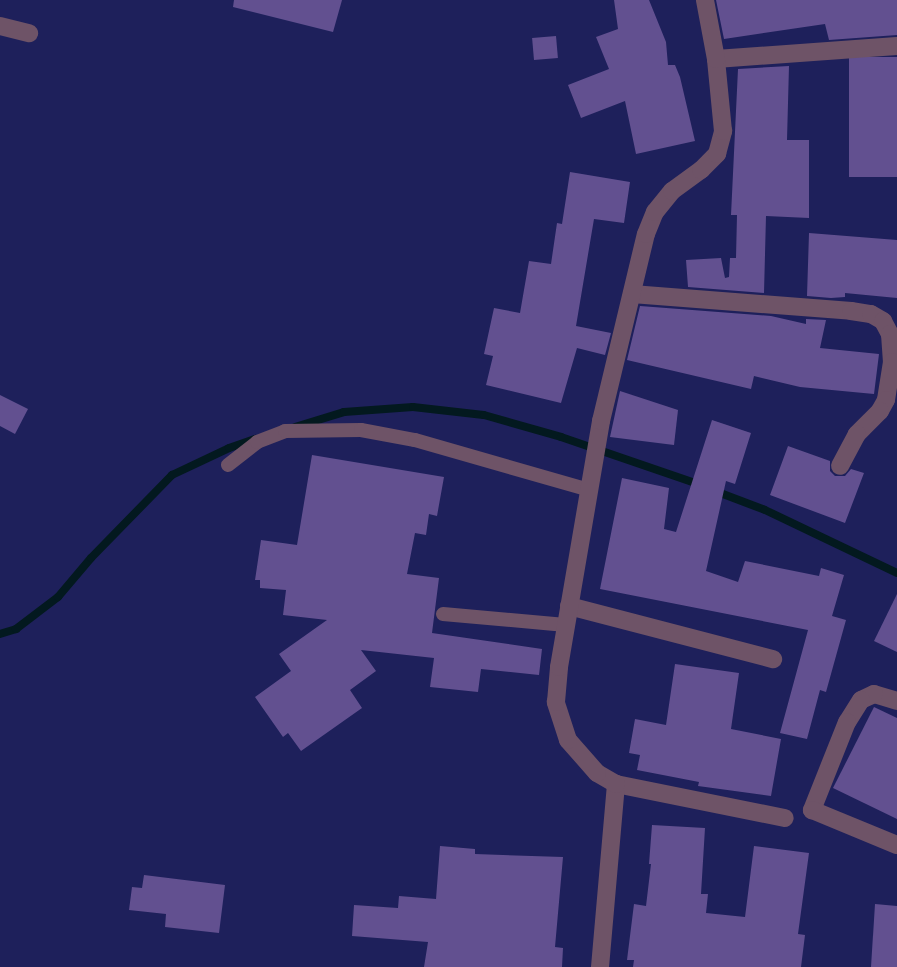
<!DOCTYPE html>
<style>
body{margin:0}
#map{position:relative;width:897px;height:967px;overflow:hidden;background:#1e205b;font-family:Spectral,serif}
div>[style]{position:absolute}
.stream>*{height:8px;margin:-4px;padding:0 4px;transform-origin:4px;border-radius:4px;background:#03191f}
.building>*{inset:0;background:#625090;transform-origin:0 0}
.service>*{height:14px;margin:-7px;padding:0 7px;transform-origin:7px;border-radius:7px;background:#6e5367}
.minor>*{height:18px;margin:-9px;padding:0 9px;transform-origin:9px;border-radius:9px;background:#6e5367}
span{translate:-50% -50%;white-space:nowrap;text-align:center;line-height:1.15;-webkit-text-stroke:4.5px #1e205b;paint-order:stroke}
</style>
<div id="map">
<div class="stream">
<div style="left:295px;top:427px;width:51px;rotate:-17deg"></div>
<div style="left:344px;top:412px;width:69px;rotate:-4.1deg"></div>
<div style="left:413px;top:407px;width:71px;rotate:6.4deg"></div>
<div style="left:484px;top:415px;width:80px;rotate:15.9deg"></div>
<div style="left:561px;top:437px;width:148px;rotate:18.9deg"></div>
<div style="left:715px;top:491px;width:53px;rotate:20.8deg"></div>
<div style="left:765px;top:510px;width:146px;rotate:25.5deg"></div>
<div style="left:0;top:634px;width:17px;rotate:-17deg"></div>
<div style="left:16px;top:629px;width:53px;rotate:-37.3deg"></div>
<div style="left:58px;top:597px;width:51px;rotate:-49.8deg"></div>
<div style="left:91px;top:558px;width:116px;rotate:-45.7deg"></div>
<div style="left:172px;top:475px;width:63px;rotate:-25.3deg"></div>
<div style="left:229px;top:448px;width:28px;rotate:-19deg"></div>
</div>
<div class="building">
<div style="clip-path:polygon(234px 0,342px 0,333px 32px,233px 7px)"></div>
<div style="clip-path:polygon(614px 0,649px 0,666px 42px,668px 65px,675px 65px,680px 77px,695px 141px,636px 154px,625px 101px,581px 118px,568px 85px,609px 69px,596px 37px,618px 29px)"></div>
<div style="clip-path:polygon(716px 0,897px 0,897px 35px,829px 40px,825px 24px,724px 39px)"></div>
<div style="left:556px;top:36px;width:22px;height:24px;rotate:85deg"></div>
<div style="left:897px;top:57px;width:120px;height:48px;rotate:90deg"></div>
<div style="clip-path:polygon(789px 66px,787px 140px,809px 140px,809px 218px,766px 216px,764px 293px,688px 287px,686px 260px,721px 258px,725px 278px,729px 277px,730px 258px,736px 258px,737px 215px,731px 215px,738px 69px)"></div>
<div style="clip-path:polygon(570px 172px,630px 182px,624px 223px,594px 219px,576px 326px,611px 333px,605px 355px,577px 348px,561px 403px,486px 385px,493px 356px,484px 354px,494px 308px,520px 313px,529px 261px,551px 264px,557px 223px,562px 224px)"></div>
<div style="clip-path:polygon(809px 233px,897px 240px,897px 298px,845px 293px,845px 297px,831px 298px,807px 296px)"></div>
<div style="clip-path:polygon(640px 306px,771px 316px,806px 324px,806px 319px,826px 320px,820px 348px,879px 354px,874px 394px,800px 387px,754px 376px,751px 389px,627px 360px)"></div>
<div style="clip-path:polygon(620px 391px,678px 410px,674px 445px,610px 437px)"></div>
<div style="clip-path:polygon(0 395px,28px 409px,15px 434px,0 426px)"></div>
<div style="clip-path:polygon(712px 420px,751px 433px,735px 484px,726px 481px,706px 571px,738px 582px,745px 561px,819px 576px,821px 568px,844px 575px,832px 616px,846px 620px,826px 692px,820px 690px,807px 739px,780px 733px,808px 630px,600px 589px,622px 478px,669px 488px,664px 529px,676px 532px)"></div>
<div style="clip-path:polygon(788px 446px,830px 461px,830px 471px,835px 476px,845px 476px,851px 469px,864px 473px,845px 523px,770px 495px)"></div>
<div style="clip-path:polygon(312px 455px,444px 477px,437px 516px,429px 514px,426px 535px,415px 533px,407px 574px,439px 578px,432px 633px,542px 649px,539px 675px,481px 669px,478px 692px,430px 687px,434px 658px,361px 650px,376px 671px,350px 690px,362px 708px,301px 751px,288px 733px,283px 737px,255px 697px,291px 671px,279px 654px,327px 620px,283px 615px,286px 590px,260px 588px,260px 580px,255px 580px,261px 540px,297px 545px)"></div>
<div style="clip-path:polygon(897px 594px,897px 652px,874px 641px)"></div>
<div style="clip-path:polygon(675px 664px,739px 673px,731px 729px,781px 739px,771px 796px,698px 786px,699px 782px,637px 770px,640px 755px,629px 753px,635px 719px,666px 725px)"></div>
<div style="clip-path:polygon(874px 707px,897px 718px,897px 819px,833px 788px)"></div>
<div style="clip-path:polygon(652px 825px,705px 828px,701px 894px,708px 894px,706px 913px,745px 917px,754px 846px,809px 853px,798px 934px,805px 935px,801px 967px,633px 967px,634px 960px,627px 960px,634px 904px,646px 906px,651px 864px,649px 864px)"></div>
<div style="clip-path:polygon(440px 846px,475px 849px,475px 854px,563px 857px,555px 947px,563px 948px,562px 967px,424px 967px,428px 942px,352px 936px,354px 905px,398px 908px,399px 896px,436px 899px)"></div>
<div style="clip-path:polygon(144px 875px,225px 885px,219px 933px,165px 927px,166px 914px,129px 910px,132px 887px,142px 888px)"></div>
<div style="clip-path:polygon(875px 904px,897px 906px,897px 967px,871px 967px)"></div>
</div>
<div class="service">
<div style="left:228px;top:465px;width:37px;rotate:-38deg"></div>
<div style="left:257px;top:442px;width:30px;rotate:-21deg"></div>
<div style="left:285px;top:431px;width:76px;rotate:-0.8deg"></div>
<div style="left:361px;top:430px;width:55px;rotate:10.5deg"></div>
<div style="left:415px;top:440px;width:181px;rotate:16deg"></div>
<div style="left:443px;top:614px;width:123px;rotate:5.1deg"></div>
</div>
<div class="minor">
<div style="left:0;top:26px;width:30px;rotate:14deg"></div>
<div style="left:716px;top:59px;width:181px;rotate:-4.1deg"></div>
<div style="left:632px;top:294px;width:220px;rotate:4.4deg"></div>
<div style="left:851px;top:311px;width:20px;rotate:9deg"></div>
<div style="left:871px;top:314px;width:14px;rotate:30deg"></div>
<div style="left:883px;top:321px;width:15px;rotate:62deg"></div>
<div style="left:890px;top:334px;width:28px;rotate:86deg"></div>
<div style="left:892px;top:362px;width:38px;rotate:99deg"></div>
<div style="left:886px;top:400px;width:13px;rotate:119deg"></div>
<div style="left:880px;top:411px;width:33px;rotate:135deg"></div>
<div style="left:857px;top:434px;width:36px;rotate:118deg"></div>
<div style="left:569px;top:606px;width:211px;rotate:14.6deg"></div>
<div style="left:897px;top:701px;width:24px;rotate:-163deg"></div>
<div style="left:874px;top:694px;width:14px;rotate:155deg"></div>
<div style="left:861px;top:700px;width:26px;rotate:122deg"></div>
<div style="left:847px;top:722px;width:95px;rotate:111.7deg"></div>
<div style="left:812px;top:810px;width:92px;rotate:22.4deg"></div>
<div style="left:616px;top:784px;width:172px;rotate:11.4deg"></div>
<div style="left:600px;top:967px;width:184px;rotate:-85deg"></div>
<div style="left:616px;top:784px;width:22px;rotate:-150deg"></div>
<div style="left:597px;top:773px;width:44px;rotate:-131.3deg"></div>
<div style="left:568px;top:740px;width:40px;rotate:-108deg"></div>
<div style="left:556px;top:702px;width:35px;rotate:-85deg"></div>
<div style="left:559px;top:667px;width:250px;rotate:-80.3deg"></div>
<div style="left:601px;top:421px;width:192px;rotate:-76.5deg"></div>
<div style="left:646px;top:234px;width:24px;rotate:-68deg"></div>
<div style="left:655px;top:212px;width:27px;rotate:-51deg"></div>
<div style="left:672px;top:191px;width:36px;rotate:-36deg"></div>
<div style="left:701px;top:170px;width:23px;rotate:-45deg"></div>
<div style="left:717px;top:154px;width:24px;rotate:-75deg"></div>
<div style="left:723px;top:131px;width:72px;rotate:-95.6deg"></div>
<div style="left:716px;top:59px;width:60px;rotate:-100.6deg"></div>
</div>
</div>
